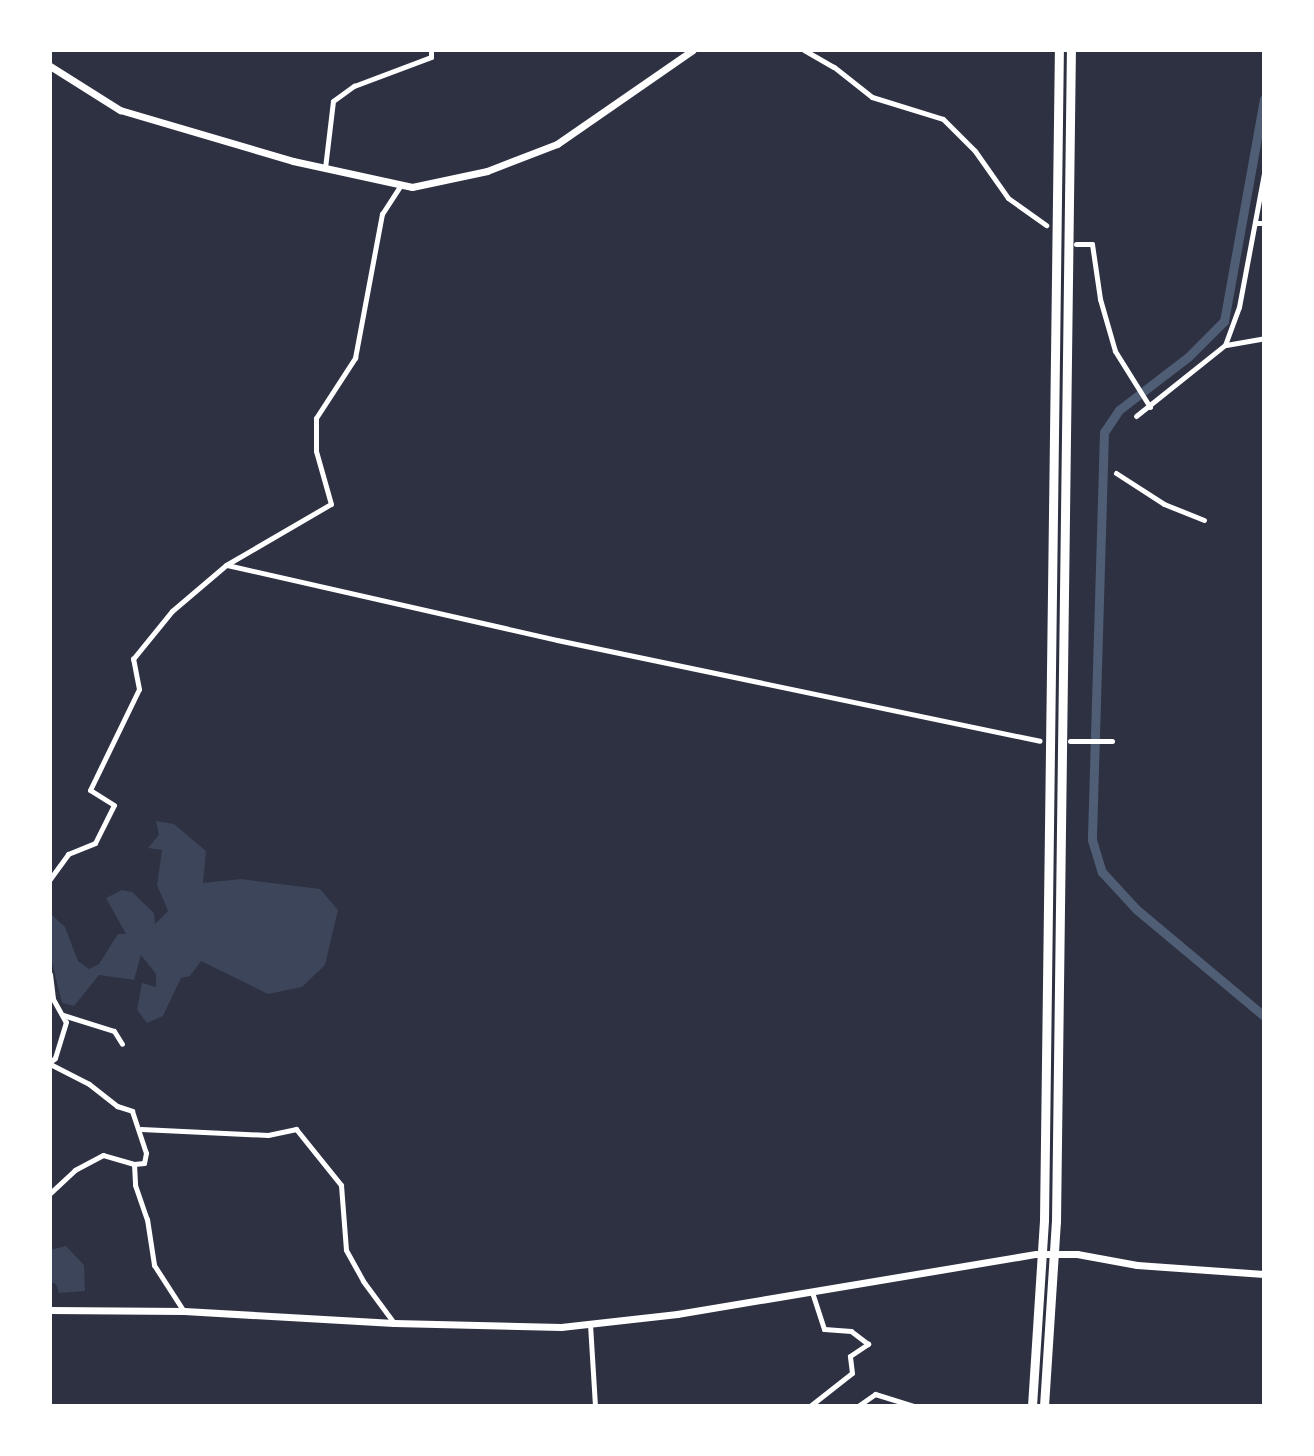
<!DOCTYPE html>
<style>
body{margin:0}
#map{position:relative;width:1314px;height:1456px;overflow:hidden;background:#2d3142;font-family:"Nunito Sans",sans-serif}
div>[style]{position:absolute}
.green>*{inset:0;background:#3c4559}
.canal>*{height:9px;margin:-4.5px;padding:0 4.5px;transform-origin:4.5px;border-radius:4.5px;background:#4f5d75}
.minor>*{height:5px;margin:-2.5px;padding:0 2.5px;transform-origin:2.5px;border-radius:2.5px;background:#fff}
.tertiary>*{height:7px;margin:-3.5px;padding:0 3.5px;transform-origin:3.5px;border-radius:3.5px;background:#fff}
.trunk>*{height:9px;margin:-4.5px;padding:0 4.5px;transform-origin:4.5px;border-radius:4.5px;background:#fff}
span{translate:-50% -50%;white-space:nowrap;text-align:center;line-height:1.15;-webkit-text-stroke:8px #fff;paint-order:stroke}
.frame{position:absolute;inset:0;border:52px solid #fff;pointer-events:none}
</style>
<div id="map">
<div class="green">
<div style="clip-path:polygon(156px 821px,174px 824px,206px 851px,203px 883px,241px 879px,320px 889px,338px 910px,325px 965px,302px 987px,268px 994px,201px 961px,190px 976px,181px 978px,163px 1016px,147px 1023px,137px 1010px,142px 983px,156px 987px,156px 974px,141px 955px,134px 980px,99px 975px,74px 1006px,62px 1003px,50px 954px,50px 913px,65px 927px,78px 961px,89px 969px,99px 964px,118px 934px,126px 934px,106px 898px,122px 890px,132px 892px,154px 913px,155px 924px,168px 911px,157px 885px,162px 850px,148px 848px,159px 835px)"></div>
<div style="clip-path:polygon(66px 1246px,84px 1265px,85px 1291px,59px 1293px,56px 1284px,50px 1282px,50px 1250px)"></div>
</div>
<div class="canal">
<div style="left:1264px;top:99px;width:226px;rotate:100.2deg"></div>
<div style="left:1224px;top:321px;width:51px;rotate:135deg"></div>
<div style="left:1188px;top:357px;width:87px;rotate:142.5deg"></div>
<div style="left:1119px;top:410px;width:27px;rotate:124deg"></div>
<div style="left:1104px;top:432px;width:408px;rotate:91.7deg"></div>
<div style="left:1092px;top:840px;width:34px;rotate:73deg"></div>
<div style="left:1102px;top:872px;width:50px;rotate:47.4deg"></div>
<div style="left:1136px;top:909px;width:167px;rotate:39.9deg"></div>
</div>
<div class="minor">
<div style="left:804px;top:50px;width:34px;rotate:30deg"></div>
<div style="left:834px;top:67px;width:48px;rotate:38.3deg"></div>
<div style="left:872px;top:97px;width:74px;rotate:17.2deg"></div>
<div style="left:943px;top:119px;width:45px;rotate:45deg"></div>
<div style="left:975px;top:151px;width:57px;rotate:54.9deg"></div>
<div style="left:1008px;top:198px;width:47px;rotate:35.4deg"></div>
<div style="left:325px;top:168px;width:67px;rotate:-83.2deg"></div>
<div style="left:333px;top:101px;width:26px;rotate:-36deg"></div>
<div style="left:354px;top:86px;width:82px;rotate:-20.6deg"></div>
<div style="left:431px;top:57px;width:7px;rotate:-90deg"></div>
<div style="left:1255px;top:223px;width:9px"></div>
<div style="left:1076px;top:244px;width:16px"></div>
<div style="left:1092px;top:244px;width:56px;rotate:81.7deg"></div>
<div style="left:1100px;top:299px;width:54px;rotate:73.9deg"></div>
<div style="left:1115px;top:351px;width:66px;rotate:58deg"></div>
<div style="left:1226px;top:345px;width:39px;rotate:-10deg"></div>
<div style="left:1136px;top:416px;width:114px;rotate:-38.6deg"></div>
<div style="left:1225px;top:345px;width:40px;rotate:-69.8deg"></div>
<div style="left:1239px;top:307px;width:136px;rotate:-79.4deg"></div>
<div style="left:1116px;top:473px;width:57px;rotate:32.9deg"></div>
<div style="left:1164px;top:504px;width:43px;rotate:21.8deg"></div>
<div style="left:227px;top:565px;width:338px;rotate:12.8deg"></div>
<div style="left:557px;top:640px;width:493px;rotate:11.8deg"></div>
<div style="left:1070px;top:741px;width:42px"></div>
<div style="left:50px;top:879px;width:31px;rotate:-54deg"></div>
<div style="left:68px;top:854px;width:29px;rotate:-22deg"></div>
<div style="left:95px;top:843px;width:42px;rotate:-63.4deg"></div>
<div style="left:114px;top:805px;width:28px;rotate:-148deg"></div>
<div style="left:90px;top:790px;width:112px;rotate:-64.1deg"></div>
<div style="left:139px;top:689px;width:31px;rotate:-101deg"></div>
<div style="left:133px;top:659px;width:62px;rotate:-50.9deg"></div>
<div style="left:172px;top:611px;width:71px;rotate:-40.4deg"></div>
<div style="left:226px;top:565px;width:121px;rotate:-30.2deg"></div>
<div style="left:331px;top:504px;width:55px;rotate:-105.8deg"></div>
<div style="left:316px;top:451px;width:33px;rotate:-90deg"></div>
<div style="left:316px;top:418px;width:72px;rotate:-57deg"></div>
<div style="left:355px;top:358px;width:147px;rotate:-79.4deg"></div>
<div style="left:382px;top:214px;width:35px;rotate:-57deg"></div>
<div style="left:50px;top:974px;width:25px;rotate:83deg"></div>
<div style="left:53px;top:999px;width:26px;rotate:61deg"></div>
<div style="left:66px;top:1022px;width:38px;rotate:107deg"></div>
<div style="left:55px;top:1058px;width:6px;rotate:141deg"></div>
<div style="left:63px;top:1015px;width:53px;rotate:17.4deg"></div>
<div style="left:114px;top:1031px;width:15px;rotate:58deg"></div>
<div style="left:50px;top:1064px;width:44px;rotate:27.1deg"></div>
<div style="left:89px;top:1084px;width:36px;rotate:38deg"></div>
<div style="left:117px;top:1106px;width:16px;rotate:18deg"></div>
<div style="left:132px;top:1111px;width:44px;rotate:71.6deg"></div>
<div style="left:146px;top:1153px;width:10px;rotate:101deg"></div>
<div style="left:144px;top:1163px;width:10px;rotate:174deg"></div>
<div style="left:134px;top:1164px;width:32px;rotate:-164deg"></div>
<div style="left:103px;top:1155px;width:32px;rotate:152deg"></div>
<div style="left:75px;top:1170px;width:34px;rotate:137deg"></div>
<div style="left:141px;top:1129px;width:127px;rotate:2.7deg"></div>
<div style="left:268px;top:1135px;width:29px;rotate:-12deg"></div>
<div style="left:296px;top:1129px;width:72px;rotate:51.2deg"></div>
<div style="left:341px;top:1185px;width:65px;rotate:85.6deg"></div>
<div style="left:346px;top:1250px;width:35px;rotate:61deg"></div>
<div style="left:363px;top:1281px;width:52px;rotate:53.6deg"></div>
<div style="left:134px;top:1164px;width:21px;rotate:87deg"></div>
<div style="left:135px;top:1185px;width:36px;rotate:71deg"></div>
<div style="left:147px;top:1219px;width:47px;rotate:81.3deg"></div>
<div style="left:154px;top:1265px;width:54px;rotate:57.2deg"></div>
<div style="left:590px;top:1324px;width:82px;rotate:86.5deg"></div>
<div style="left:810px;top:1406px;width:53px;rotate:-38.2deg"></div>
<div style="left:852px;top:1373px;width:17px;rotate:-97deg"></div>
<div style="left:850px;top:1356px;width:22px;rotate:-34deg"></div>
<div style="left:868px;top:1344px;width:21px;rotate:-143deg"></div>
<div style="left:851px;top:1331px;width:27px;rotate:-176deg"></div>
<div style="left:824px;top:1329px;width:40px;rotate:-108deg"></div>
<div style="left:858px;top:1406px;width:21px;rotate:-35deg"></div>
<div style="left:875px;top:1394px;width:41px;rotate:17.1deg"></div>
</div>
<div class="tertiary">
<div style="left:50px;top:66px;width:83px;rotate:32.2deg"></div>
<div style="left:120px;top:110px;width:180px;rotate:16.4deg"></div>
<div style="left:293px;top:161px;width:122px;rotate:12.3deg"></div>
<div style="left:412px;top:187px;width:77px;rotate:-12deg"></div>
<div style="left:487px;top:171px;width:75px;rotate:-21.1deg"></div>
<div style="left:557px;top:144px;width:165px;rotate:-34.7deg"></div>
<div style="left:50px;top:1310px;width:134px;rotate:0.4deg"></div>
<div style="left:184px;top:1311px;width:210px;rotate:3.3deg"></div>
<div style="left:394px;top:1323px;width:167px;rotate:1.4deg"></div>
<div style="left:561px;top:1327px;width:117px;rotate:-6.4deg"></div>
<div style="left:677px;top:1314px;width:364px;rotate:-9.5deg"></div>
<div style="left:1036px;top:1254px;width:41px"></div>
<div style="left:1077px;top:1254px;width:61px;rotate:10.4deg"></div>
<div style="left:1137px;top:1265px;width:127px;rotate:4.1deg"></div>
</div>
<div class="trunk">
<div style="left:1032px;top:1406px;width:186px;rotate:-86.3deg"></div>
<div style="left:1044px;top:1220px;width:1170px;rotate:-89.27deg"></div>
<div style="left:1044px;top:1406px;width:184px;rotate:-86.3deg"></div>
<div style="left:1056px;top:1222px;width:1172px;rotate:-89.27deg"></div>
</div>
<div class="frame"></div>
</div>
